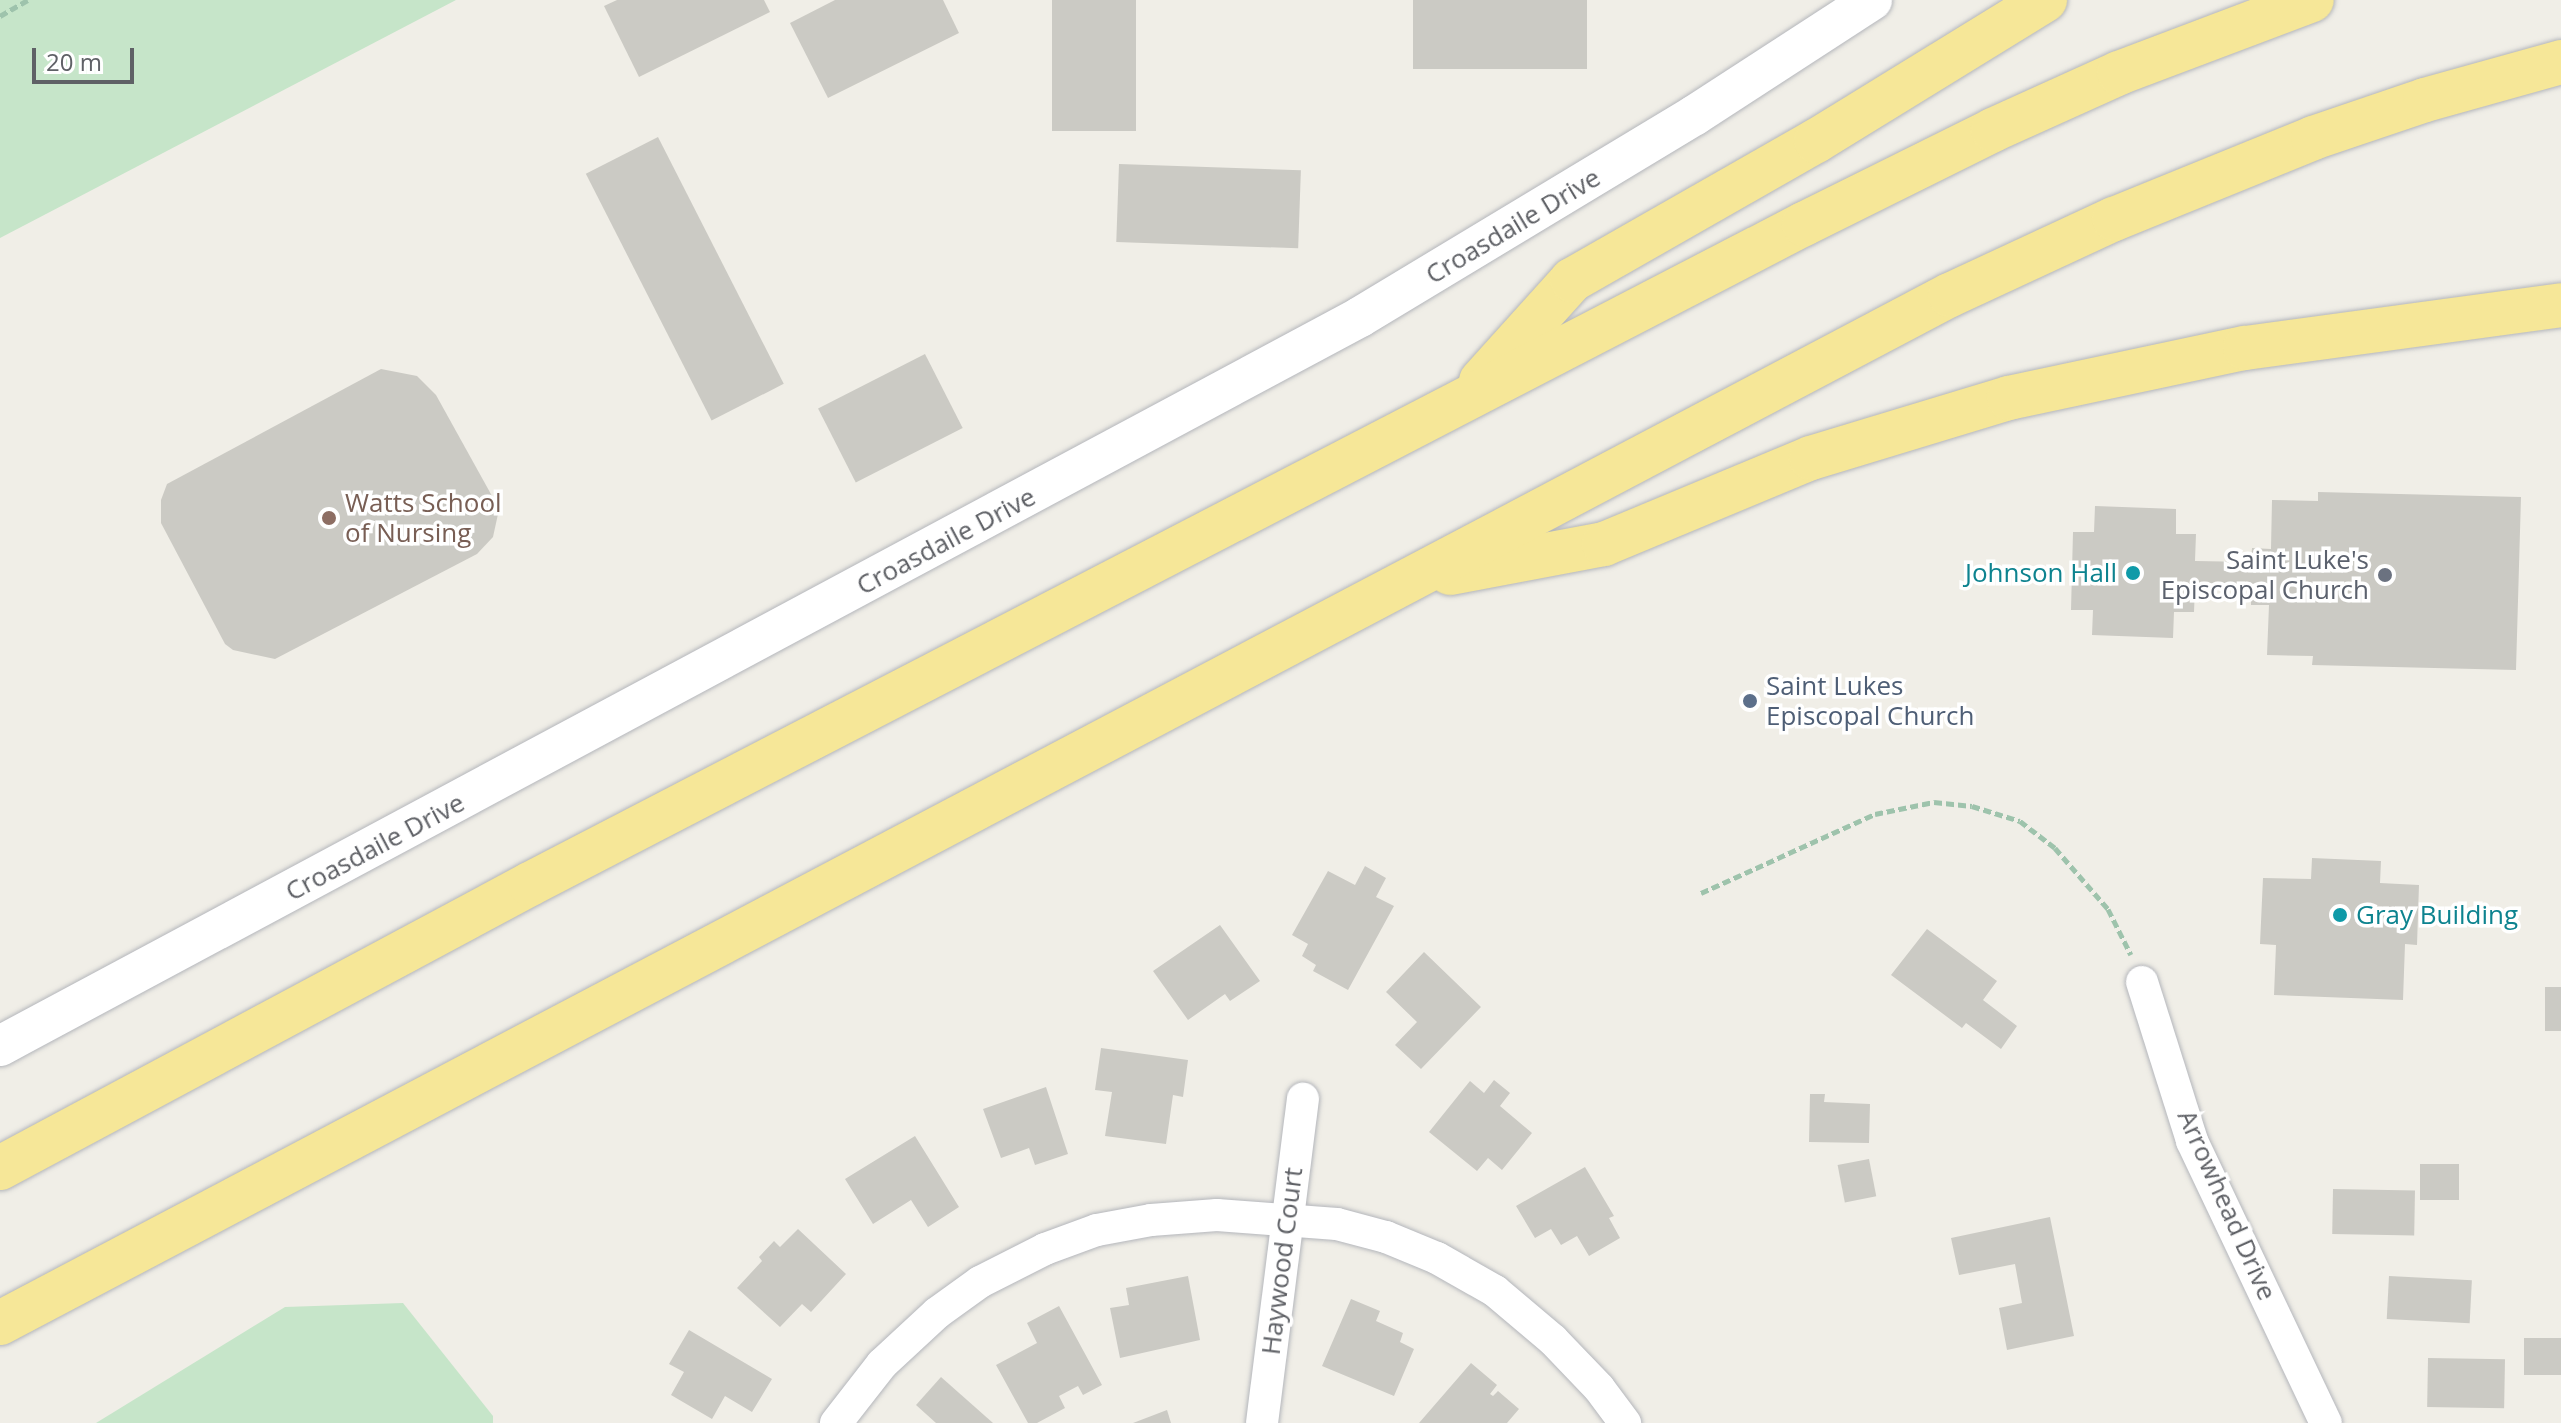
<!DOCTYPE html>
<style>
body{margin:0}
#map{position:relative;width:2561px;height:1423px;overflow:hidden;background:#f0eee7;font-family:"Open Sans",sans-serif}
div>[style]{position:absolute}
.green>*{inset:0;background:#c6e5c9}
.building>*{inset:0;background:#cbcac4;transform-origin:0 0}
.path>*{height:5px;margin-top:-2.5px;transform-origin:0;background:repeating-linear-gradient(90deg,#9ec3ac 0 8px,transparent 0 12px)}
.roads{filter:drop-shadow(0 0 2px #b4b6bb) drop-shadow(0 0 2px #b4b6bb)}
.minor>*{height:32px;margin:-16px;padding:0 16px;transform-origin:16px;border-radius:16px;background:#fff}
.tertiary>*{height:40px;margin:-20px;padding:0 20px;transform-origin:20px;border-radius:20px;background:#fff}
.motorway>*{height:44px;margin:-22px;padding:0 22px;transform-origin:22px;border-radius:22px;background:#f6e798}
.dots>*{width:22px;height:22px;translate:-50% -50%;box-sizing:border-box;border:4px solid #fff;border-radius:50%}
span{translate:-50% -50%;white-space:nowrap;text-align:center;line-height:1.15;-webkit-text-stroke:7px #fff;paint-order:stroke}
.street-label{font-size:26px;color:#5f6166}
.education-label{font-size:26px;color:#785e54}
.left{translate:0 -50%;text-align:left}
.worship-label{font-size:26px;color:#5b616d}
.right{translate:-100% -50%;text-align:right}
.culture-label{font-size:26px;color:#0d838f}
.service-label{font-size:26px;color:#4e5e75}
.scale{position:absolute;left:32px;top:48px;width:102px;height:36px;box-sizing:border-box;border:4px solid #5f6166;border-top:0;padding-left:10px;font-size:24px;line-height:28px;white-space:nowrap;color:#5f6166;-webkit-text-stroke:6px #fff;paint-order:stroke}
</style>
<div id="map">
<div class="green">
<div style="clip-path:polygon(0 0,456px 0,0 238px)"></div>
<div style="clip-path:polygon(403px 1303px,493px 1416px,493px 1423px,96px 1423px,285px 1307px)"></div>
</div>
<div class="building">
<div style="clip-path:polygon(617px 0,764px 0,770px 12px,639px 77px,604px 6px)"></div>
<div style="clip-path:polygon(835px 0,943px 0,959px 33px,828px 98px,790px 23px)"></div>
<div style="left:1052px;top:0;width:84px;height:131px"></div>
<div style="left:1413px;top:0;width:174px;height:69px"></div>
<div style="left:658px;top:137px;width:277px;height:81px;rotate:63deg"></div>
<div style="left:1119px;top:164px;width:182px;height:78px;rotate:2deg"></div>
<div style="left:925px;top:354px;width:83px;height:120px;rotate:63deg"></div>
<div style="clip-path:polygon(381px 369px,417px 376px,436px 395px,492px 496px,498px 514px,493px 537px,477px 554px,275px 659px,233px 650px,225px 644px,161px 523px,161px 500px,167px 484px)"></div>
<div style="clip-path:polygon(2318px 492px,2521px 497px,2516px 670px,2312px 665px,2313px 656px,2267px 655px,2269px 605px,2251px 605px,2251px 587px,2195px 586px,2194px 612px,2174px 612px,2173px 638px,2092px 635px,2093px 610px,2071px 610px,2073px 532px,2094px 532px,2095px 506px,2176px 509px,2176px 534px,2196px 534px,2195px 561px,2251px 562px,2252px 548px,2271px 549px,2272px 500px,2318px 501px)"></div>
<div style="clip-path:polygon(2312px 858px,2381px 861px,2380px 883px,2419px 885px,2417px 945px,2405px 944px,2403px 1000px,2274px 995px,2276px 945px,2260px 944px,2263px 878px,2311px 879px)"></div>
<div style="clip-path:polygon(1365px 866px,1386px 878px,1376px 897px,1394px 906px,1348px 990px,1313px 971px,1316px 965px,1302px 956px,1308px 944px,1292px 935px,1328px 871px,1355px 885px)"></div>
<div style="clip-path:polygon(1220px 925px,1260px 981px,1230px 1001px,1225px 994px,1188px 1020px,1153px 971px)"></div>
<div style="clip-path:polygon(1927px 929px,1997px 981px,1983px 1000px,2017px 1026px,2001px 1049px,1966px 1023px,1962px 1028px,1891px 975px)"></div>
<div style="clip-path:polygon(1424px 952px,1481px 1007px,1421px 1069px,1395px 1045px,1417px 1022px,1386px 992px)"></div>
<div style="left:2545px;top:987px;width:16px;height:44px"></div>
<div style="clip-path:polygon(1101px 1048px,1188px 1060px,1183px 1097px,1173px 1095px,1166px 1144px,1105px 1136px,1112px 1092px,1095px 1090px)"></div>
<div style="clip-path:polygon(1494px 1080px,1510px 1093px,1500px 1106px,1532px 1133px,1502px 1170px,1488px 1158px,1477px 1171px,1429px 1132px,1470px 1081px,1484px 1093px)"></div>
<div style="clip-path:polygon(1046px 1087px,1068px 1154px,1035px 1165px,1029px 1148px,1001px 1158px,983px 1109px)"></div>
<div style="clip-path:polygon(1810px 1094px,1825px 1094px,1824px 1102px,1870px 1104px,1869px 1143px,1809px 1142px)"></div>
<div style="clip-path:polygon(915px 1136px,959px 1207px,928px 1227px,911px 1200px,873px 1224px,845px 1179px)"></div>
<div style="left:1869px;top:1159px;width:38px;height:32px;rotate:79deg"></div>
<div style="left:2459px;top:1164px;width:36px;height:39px;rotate:90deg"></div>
<div style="clip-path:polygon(1585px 1167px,1614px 1216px,1609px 1218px,1620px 1238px,1589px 1256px,1577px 1236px,1561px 1245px,1551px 1229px,1535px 1238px,1516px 1206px)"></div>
<div style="left:2333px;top:1189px;width:82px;height:45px;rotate:1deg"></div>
<div style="clip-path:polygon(2050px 1217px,2074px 1336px,2007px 1350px,1999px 1308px,2022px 1303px,2015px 1264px,1959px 1275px,1951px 1238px)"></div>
<div style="clip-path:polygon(798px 1229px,846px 1274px,811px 1312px,802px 1304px,780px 1327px,737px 1288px,762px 1261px,759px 1257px,774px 1241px,780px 1247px)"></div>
<div style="clip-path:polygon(1188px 1276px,1200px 1340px,1120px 1358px,1110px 1308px,1129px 1305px,1126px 1288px)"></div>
<div style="left:2389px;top:1276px;width:83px;height:43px;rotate:3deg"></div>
<div style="clip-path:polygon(1351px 1299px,1380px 1311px,1376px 1321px,1403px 1333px,1400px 1342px,1414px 1349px,1394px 1396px,1322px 1366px)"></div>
<div style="clip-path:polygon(1059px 1306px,1102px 1385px,1083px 1395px,1078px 1386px,1059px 1396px,1065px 1408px,1037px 1423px,1028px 1423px,996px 1365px,1037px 1343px,1027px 1323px)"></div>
<div style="clip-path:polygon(689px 1330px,772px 1379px,752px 1412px,725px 1396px,712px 1419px,671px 1395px,684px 1372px,669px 1364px)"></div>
<div style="left:2524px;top:1338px;width:37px;height:37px"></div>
<div style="left:2428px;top:1358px;width:77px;height:49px;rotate:1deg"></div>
<div style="clip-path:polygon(1471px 1363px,1497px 1385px,1490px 1394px,1493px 1396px,1498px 1391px,1519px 1409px,1507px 1423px,1419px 1423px)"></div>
<div style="clip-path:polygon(941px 1377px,993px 1423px,936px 1423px,916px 1405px)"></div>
<div style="clip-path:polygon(1167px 1410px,1171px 1423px,1133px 1423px)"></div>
</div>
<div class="path">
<div style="left:0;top:16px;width:32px;rotate:-30deg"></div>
<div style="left:1701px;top:893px;width:191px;rotate:-24.4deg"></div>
<div style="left:1875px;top:814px;width:60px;rotate:-11.5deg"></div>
<div style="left:1934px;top:802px;width:38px;rotate:6deg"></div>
<div style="left:1972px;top:806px;width:50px;rotate:17.4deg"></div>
<div style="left:2020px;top:821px;width:44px;rotate:37.6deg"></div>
<div style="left:2055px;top:848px;width:81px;rotate:49deg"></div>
<div style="left:2108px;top:909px;width:51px;rotate:63.4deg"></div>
</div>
<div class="roads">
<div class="minor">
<div style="left:2142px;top:982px;width:167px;rotate:72.5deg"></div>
<div style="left:2192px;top:1141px;width:312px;rotate:64.6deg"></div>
<div style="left:836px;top:1423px;width:75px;rotate:-52.1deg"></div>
<div style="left:882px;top:1364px;width:75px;rotate:-42.8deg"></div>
<div style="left:937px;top:1313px;width:53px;rotate:-35.8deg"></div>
<div style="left:980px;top:1282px;width:73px;rotate:-26.9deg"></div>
<div style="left:1045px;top:1249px;width:55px;rotate:-20.1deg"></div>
<div style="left:1097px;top:1230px;width:55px;rotate:-10.5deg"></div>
<div style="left:1151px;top:1220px;width:66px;rotate:-4.3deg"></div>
<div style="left:1217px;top:1215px;width:120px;rotate:4.3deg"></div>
<div style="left:1337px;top:1224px;width:51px;rotate:14.9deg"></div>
<div style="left:1386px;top:1237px;width:55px;rotate:22.4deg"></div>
<div style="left:1437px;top:1258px;width:67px;rotate:29.6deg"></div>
<div style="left:1495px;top:1291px;width:76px;rotate:40.2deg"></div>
<div style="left:1553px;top:1340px;width:66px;rotate:46.2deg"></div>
<div style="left:1599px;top:1388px;width:44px;rotate:53.4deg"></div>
<div style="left:1262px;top:1423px;width:327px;rotate:-82.8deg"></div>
</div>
<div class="tertiary">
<div style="left:0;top:1046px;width:1543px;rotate:-28.19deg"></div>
<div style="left:1360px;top:317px;width:391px;rotate:-31.1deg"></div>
<div style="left:1695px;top:115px;width:211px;rotate:-33deg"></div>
</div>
<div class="motorway">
<div style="left:1481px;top:381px;width:136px;rotate:-48deg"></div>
<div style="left:1572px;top:280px;width:281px;rotate:-29.7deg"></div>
<div style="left:1816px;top:141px;width:269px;rotate:-31.6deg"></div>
<div style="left:1450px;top:573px;width:157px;rotate:-10.7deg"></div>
<div style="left:1604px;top:544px;width:224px;rotate:-22.6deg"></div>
<div style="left:1811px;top:458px;width:207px;rotate:-16.9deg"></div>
<div style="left:2009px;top:398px;width:241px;rotate:-12deg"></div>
<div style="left:2245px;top:348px;width:319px;rotate:-7.7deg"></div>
<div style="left:0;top:1168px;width:601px;rotate:-28.18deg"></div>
<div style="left:530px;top:884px;width:1435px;rotate:-27.39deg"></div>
<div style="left:1804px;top:224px;width:211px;rotate:-26.4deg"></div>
<div style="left:1993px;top:130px;width:138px;rotate:-24.3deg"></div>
<div style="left:2119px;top:73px;width:206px;rotate:-20.7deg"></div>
<div style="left:0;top:1323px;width:2204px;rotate:-27.8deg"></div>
<div style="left:1950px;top:295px;width:181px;rotate:-24.9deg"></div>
<div style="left:2114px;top:219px;width:215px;rotate:-22.1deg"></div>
<div style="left:2313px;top:138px;width:118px;rotate:-18.7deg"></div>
<div style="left:2425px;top:100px;width:141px;rotate:-15.6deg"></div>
</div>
</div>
<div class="dots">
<div style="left:329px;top:518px;background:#8d6e63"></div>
<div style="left:2133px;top:573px;background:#0f9aa8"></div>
<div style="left:2385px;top:575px;background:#6b7280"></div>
<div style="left:1750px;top:701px;background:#5c6f8a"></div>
<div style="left:2340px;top:915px;background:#0f9aa8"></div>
</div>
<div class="street-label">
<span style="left:1513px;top:226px;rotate:-31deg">Croasdaile Drive</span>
<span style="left:946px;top:541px;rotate:-28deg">Croasdaile Drive</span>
<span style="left:375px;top:847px;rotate:-28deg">Croasdaile Drive</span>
<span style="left:2227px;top:1205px;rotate:66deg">Arrowhead Drive</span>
<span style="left:1282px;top:1261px;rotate:-83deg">Haywood Court</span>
</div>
<div class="education-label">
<span class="left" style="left:345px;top:518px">Watts School<br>of Nursing</span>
</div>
<div class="worship-label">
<span class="right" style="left:2369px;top:575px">Saint Luke's<br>Episcopal Church</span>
</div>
<div class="culture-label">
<span class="right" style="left:2117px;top:573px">Johnson Hall</span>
<span class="left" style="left:2356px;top:915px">Gray Building</span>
</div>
<div class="service-label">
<span class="left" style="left:1766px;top:701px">Saint Lukes<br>Episcopal Church</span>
</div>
<div class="scale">20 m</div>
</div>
